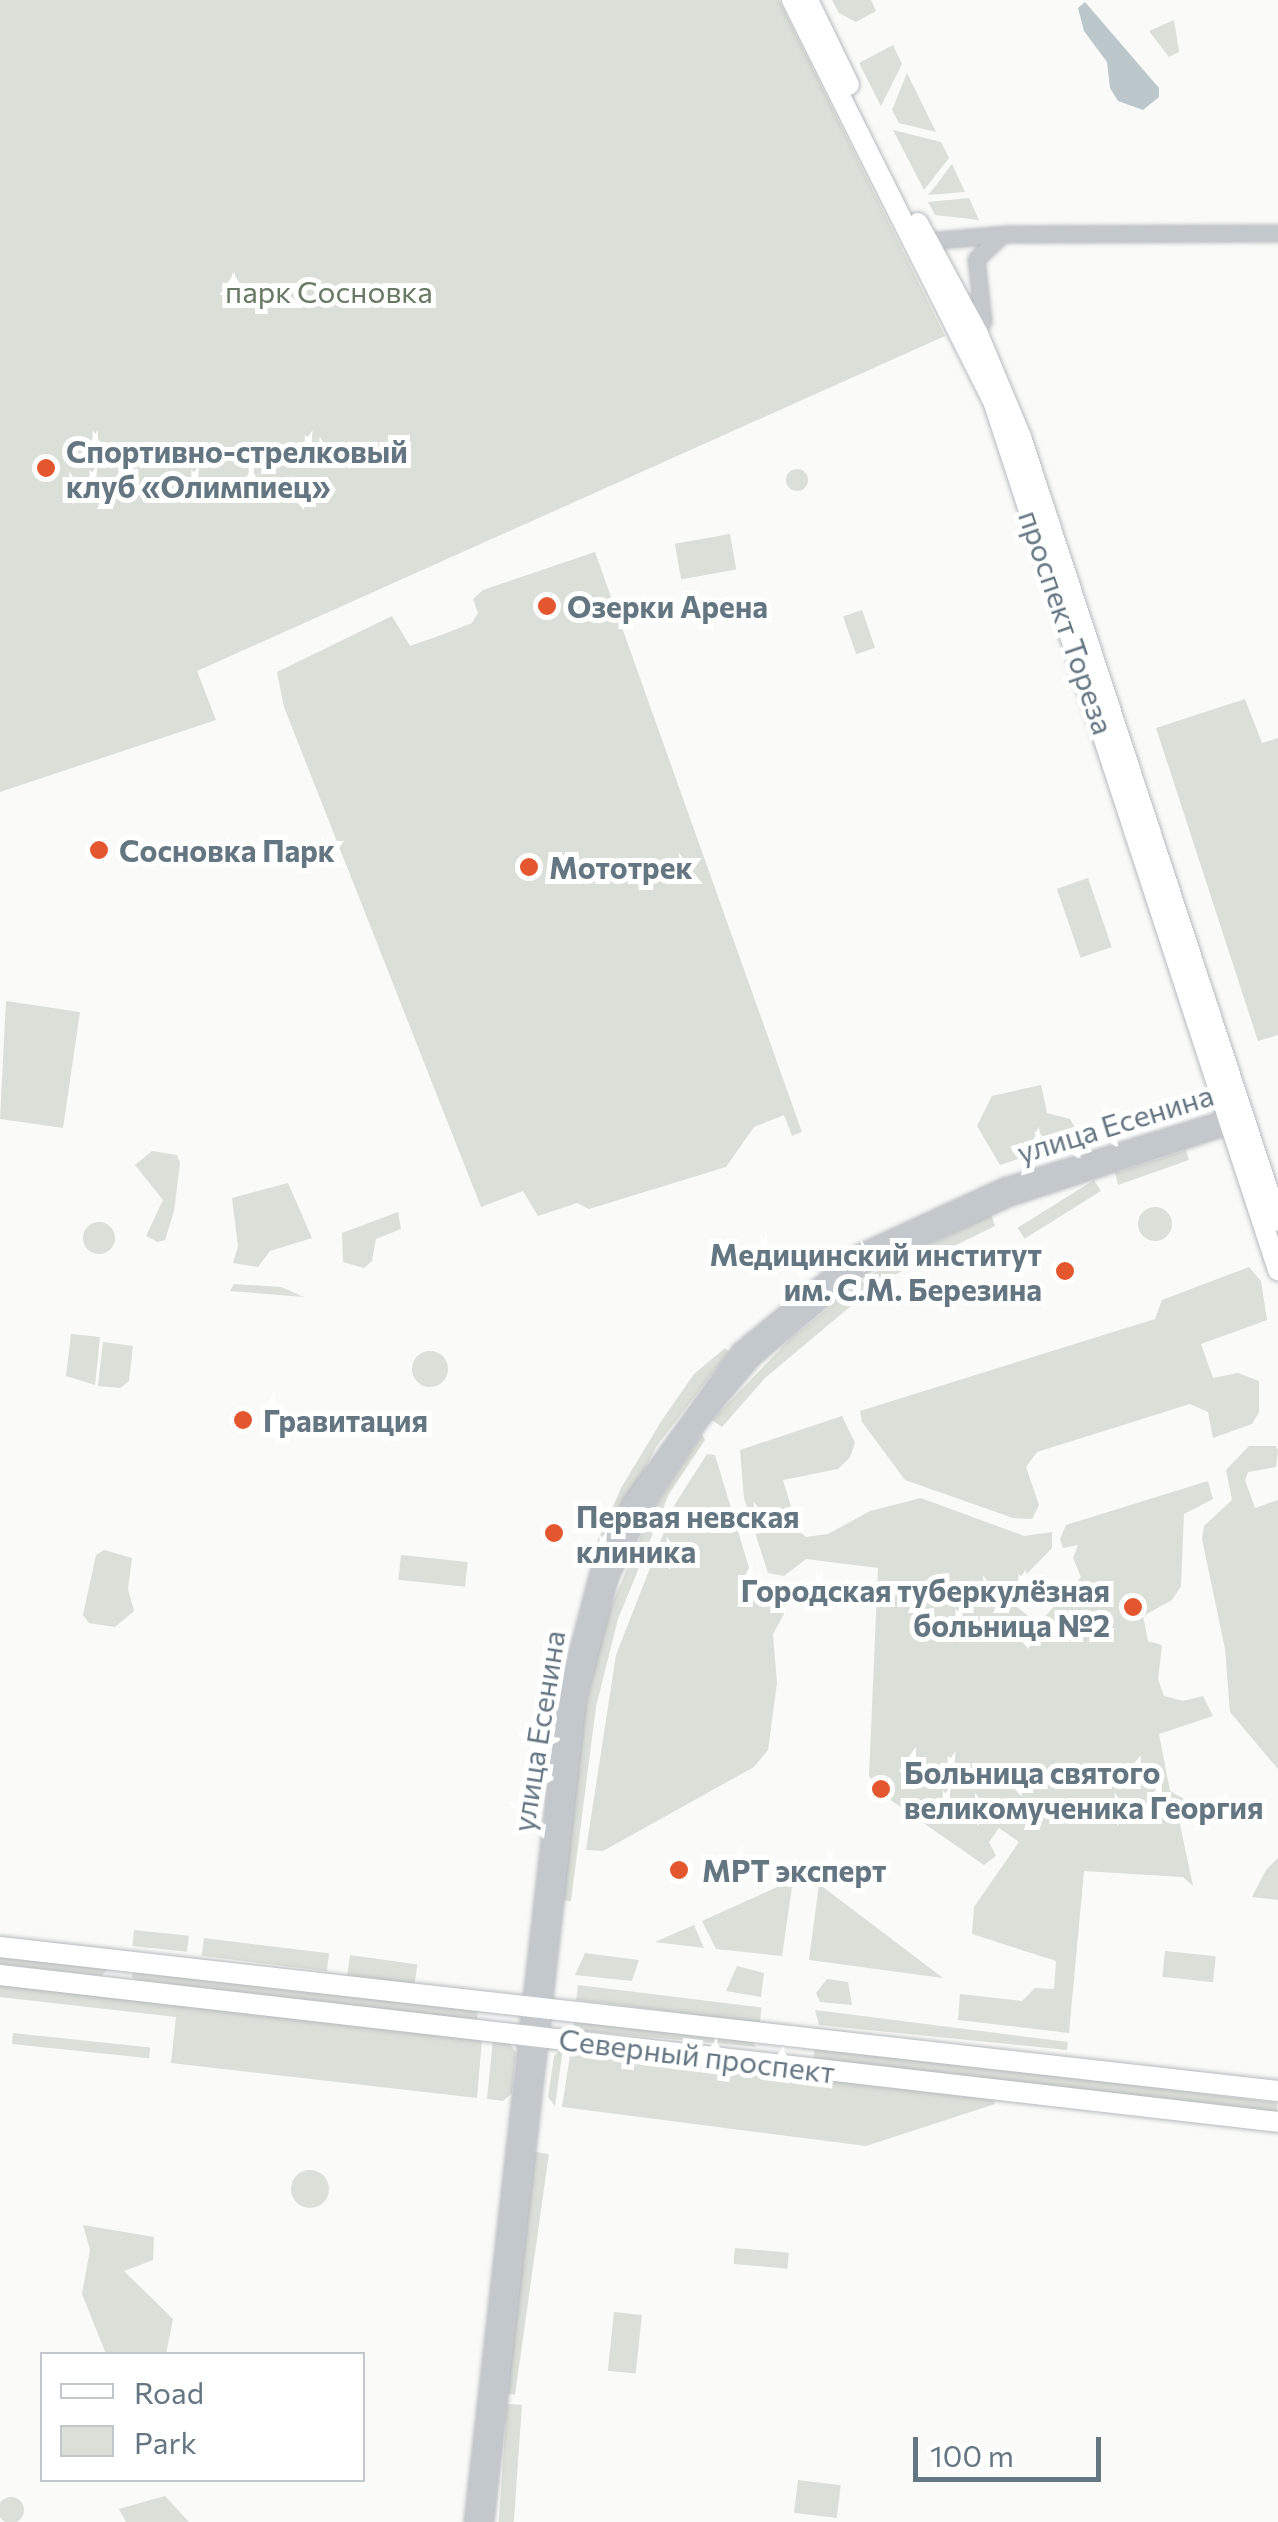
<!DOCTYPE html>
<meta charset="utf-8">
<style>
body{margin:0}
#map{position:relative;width:1278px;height:2522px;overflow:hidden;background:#fafaf8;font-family:Commissioner,sans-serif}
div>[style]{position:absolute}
.green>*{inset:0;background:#dadfd7;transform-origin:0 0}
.round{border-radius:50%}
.water>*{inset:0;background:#bbc7cb}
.roads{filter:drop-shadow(0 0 2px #b5babe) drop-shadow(0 0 2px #b5babe)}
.minor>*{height:15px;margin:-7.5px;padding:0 7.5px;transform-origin:7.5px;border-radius:7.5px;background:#c3c8cc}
.major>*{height:20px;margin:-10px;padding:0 10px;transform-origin:10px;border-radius:10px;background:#fff}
.dots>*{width:28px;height:28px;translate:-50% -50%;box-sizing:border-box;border:5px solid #fff;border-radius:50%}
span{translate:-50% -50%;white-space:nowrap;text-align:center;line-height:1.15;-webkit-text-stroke:10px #fff;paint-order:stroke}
.park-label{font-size:30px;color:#687a64}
.poi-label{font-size:30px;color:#657683;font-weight:700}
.left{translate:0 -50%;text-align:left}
.right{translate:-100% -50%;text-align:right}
.street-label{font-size:30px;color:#657683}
.legend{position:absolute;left:40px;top:2352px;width:325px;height:130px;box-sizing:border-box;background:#fff;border:2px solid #c1c8cd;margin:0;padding:12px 18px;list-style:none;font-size:30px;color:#657683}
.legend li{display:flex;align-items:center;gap:20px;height:50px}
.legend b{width:50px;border:2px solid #c1c8cd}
.scale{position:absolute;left:913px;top:2437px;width:188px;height:45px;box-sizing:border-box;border:5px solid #657683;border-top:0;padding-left:12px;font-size:30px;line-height:35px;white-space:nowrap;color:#657683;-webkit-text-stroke:8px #fff;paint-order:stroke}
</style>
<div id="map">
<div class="green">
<div style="clip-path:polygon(0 0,779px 0,945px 336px,197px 671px,216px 720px,0 792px)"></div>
<div style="clip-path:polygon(832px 0,871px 0,876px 11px,856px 22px,839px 13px)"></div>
<div style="clip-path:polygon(1174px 20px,1179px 52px,1169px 57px,1149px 31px)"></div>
<div style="clip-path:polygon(893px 45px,902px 64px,881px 106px,859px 63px)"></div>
<div style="clip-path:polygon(907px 73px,936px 132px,899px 123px,892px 110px)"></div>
<div style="clip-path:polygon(893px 130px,941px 142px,949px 158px,924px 190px)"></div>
<div style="clip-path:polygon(952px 164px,965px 192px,928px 195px,937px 184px)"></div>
<div style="clip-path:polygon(969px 198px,979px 220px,935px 215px,928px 202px)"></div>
<div class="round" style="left:786px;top:469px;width:22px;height:22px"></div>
<div style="left:730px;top:534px;width:36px;height:56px;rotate:80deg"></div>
<div style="clip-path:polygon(595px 552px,802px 1132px,792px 1136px,784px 1115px,754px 1127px,726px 1167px,589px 1209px,577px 1203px,538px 1216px,523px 1191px,481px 1207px,284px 707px,277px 672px,392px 616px,410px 646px,444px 634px,472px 623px,478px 613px,473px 599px,483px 590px)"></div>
<div style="left:862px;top:610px;width:40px;height:20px;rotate:71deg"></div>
<div style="clip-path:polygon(1245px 699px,1262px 743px,1278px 738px,1278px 1035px,1258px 1041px,1156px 728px)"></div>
<div style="left:1088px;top:878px;width:73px;height:33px;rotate:71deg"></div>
<div style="clip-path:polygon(6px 1001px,80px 1012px,63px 1128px,0 1119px)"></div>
<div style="clip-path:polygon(1041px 1085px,1047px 1113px,1070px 1119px,1083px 1140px,1033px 1141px,1027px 1156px,1000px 1165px,977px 1126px,992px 1096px)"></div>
<div style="clip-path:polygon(1186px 1150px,1189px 1160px,1118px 1185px,1115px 1173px)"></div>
<div style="clip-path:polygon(152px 1151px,177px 1155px,180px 1163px,174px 1211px,165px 1240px,158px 1242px,146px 1236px,163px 1200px,135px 1165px)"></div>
<div style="left:1094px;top:1180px;width:13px;height:90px;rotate:58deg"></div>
<div style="clip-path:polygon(288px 1183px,312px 1238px,270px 1251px,258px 1267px,233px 1263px,238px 1246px,232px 1198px)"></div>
<div class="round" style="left:1138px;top:1207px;width:34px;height:34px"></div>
<div style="clip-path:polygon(398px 1212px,401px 1229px,376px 1239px,372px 1261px,364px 1268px,343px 1262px,342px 1233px)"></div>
<div style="clip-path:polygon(991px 1214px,995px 1226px,882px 1281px,872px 1274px)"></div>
<div class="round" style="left:83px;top:1222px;width:32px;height:32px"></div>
<div style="clip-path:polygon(1249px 1267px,1261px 1281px,1267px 1320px,1201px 1344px,1213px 1378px,1238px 1373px,1259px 1381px,1259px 1412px,1252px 1424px,1213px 1438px,1208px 1412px,1190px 1404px,1037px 1452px,1026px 1467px,1039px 1505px,1032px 1519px,1013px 1518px,905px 1480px,862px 1422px,860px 1411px,1155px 1319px,1162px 1300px)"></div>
<div style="clip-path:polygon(862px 1281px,870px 1290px,765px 1378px,722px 1427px,712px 1420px,789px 1340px)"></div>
<div style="clip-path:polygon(234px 1284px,281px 1287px,304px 1297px,230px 1291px)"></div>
<div style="clip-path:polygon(71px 1334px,100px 1337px,95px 1385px,66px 1376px)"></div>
<div style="clip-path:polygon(103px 1342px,133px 1346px,129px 1381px,120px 1388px,98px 1386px)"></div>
<div style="clip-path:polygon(725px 1348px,729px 1352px,656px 1447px,597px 1562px,586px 1567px,621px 1488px,662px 1420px,694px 1374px)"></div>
<div class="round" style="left:412px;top:1351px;width:36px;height:36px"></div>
<div style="clip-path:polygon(842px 1416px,855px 1443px,850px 1457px,838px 1469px,783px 1480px,798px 1530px,806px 1537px,828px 1534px,870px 1511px,921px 1498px,1024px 1536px,1052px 1532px,1052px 1548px,1013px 1588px,1011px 1602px,1038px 1624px,1081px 1577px,1073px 1558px,1078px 1545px,1063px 1548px,1060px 1539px,1066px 1525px,1208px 1481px,1213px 1499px,1184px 1514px,1181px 1586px,1172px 1600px,1143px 1616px,1148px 1641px,1162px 1645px,1158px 1679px,1164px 1696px,1183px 1701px,1203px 1696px,1213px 1716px,1159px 1734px,1170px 1791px,1191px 1803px,1178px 1815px,1193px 1886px,1183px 1877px,1084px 1871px,1069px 2033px,958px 2020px,960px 1994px,1022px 2001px,1035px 1988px,1054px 1989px,1056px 1961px,972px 1934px,974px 1907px,1019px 1842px,999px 1828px,989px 1842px,996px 1856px,984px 1865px,879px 1792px,869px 1776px,878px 1568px,806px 1559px,784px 1576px,768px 1573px,744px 1498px,740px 1450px)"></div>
<div style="clip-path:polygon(702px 1434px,705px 1440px,669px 1494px,618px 1619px,596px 1707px,571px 1901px,559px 1900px,579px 1734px,605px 1621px,651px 1512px)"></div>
<div style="clip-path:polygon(1249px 1446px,1276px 1446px,1278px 1451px,1276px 1467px,1248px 1472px,1245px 1480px,1255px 1508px,1278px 1500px,1278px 1769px,1230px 1712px,1225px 1649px,1202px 1539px,1204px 1526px,1232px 1500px,1226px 1470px)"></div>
<div style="clip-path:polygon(707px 1454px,715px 1455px,753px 1581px,784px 1614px,773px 1634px,777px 1683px,768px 1750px,754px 1767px,603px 1851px,586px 1850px,616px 1655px,675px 1504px)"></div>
<div style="clip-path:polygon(104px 1550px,132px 1558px,128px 1589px,134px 1611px,115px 1627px,89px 1623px,83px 1615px,96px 1555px)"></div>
<div style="left:401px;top:1555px;width:67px;height:25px;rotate:6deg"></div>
<div style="clip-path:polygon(1278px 1858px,1278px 1900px,1252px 1897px,1266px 1870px)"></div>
<div style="clip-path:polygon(793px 1880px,782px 1956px,716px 1949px,702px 1921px)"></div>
<div style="clip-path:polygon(819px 1884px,943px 1978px,809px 1960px)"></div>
<div style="clip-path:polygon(694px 1925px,704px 1948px,655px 1942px)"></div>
<div style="left:134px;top:1930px;width:55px;height:16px;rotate:6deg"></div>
<div style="left:204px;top:1938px;width:126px;height:18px;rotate:7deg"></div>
<div style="left:1165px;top:1951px;width:51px;height:26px;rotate:6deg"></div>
<div style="clip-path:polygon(585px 1953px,639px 1960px,632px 1981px,575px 1975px)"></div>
<div style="left:350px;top:1955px;width:68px;height:21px;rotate:8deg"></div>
<div style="clip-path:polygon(0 1957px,108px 1969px,101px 1976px,0 1964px)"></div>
<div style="clip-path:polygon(737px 1966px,764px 1973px,761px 1997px,726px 1991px)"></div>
<div style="clip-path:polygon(136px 1971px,478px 2011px,477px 2020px,136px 1980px,131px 1976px)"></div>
<div style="clip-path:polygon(827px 1979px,848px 1982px,852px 2005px,820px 2002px,816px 1993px)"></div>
<div style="clip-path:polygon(0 1985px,482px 2039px,477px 2098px,171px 2063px,176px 2017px,0 1997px)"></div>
<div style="left:578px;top:1985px;width:185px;height:15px;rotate:7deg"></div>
<div style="clip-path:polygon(815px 2010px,1068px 2042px,1067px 2050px,819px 2025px)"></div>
<div style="clip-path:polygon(574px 2021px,752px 2042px,756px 2047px,573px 2030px)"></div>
<div style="left:13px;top:2033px;width:138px;height:11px;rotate:6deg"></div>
<div style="clip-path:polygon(493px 2040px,509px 2042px,516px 2053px,512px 2093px,503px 2101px,487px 2099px)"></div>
<div style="left:815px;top:2046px;width:466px;height:12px;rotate:7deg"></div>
<div style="clip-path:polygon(563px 2048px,555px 2106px,548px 2097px,554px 2056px)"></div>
<div style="clip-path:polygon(571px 2049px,993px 2100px,995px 2104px,866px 2146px,562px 2107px)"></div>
<div style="left:534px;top:2152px;width:15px;height:243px;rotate:8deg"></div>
<div class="round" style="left:291px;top:2170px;width:38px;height:38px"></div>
<div style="clip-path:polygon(83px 2225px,154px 2237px,153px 2260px,124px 2271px,173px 2319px,166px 2354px,106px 2354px,82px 2294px,90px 2250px)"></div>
<div style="left:735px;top:2248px;width:54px;height:16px;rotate:5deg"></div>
<div style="left:614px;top:2312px;width:28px;height:59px;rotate:6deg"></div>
<div style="left:507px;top:2404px;width:15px;height:119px;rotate:4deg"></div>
<div style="left:798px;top:2480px;width:43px;height:33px;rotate:7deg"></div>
<div style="clip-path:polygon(165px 2496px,189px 2522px,126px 2522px,119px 2509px)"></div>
<div class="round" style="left:-2px;top:2497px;width:26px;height:26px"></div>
</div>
<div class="water">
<div style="clip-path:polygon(1085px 2px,1159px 88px,1159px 97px,1143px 110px,1118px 101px,1110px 88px,1107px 62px,1084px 31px,1078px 8px)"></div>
</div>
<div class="roads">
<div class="minor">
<div style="left:917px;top:242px;width:91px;rotate:-5deg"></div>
<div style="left:1008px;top:234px;width:270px;rotate:-0.2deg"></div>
<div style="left:973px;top:337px;width:19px;rotate:-58deg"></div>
<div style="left:983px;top:321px;width:62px;rotate:-96.4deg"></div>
<div style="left:976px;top:259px;width:33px;rotate:-43deg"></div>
<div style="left:472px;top:2522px;width:829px;rotate:-83.56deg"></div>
<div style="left:565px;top:1698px;width:130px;rotate:-75.3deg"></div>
<div style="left:598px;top:1572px;width:76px;rotate:-65.1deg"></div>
<div style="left:630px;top:1503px;width:188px;rotate:-54.3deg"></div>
<div style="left:740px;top:1350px;width:153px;rotate:-39.4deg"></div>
<div style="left:858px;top:1253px;width:161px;rotate:-24.7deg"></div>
<div style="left:1004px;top:1186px;width:243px;rotate:-17deg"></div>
<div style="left:485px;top:2522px;width:829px;rotate:-83.56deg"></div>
<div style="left:578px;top:1698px;width:126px;rotate:-75.3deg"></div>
<div style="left:610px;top:1576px;width:74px;rotate:-64.5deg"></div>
<div style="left:642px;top:1509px;width:106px;rotate:-56.9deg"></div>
<div style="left:700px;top:1420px;width:81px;rotate:-50deg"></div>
<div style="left:752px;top:1358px;width:146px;rotate:-40deg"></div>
<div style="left:864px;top:1264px;width:161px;rotate:-24.7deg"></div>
<div style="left:1010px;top:1197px;width:241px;rotate:-18.1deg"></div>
</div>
<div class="major">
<div style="left:792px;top:0;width:449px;rotate:63.4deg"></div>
<div style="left:993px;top:401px;width:915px;rotate:71.84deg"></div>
<div style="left:808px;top:0;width:94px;rotate:64.2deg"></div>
<div style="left:918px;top:223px;width:126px;rotate:61.6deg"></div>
<div style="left:978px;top:334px;width:112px;rotate:67.3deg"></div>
<div style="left:1021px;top:437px;width:825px;rotate:71.85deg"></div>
<div style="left:0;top:1947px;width:1286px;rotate:6.43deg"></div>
<div style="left:0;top:1975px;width:1286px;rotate:6.56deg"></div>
</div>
</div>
<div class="dots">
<div style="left:46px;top:468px;background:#e4572e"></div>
<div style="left:547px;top:606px;background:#e4572e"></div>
<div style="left:99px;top:850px;background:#e4572e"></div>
<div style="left:529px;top:867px;background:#e4572e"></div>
<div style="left:1065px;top:1271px;background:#e4572e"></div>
<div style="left:243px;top:1420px;background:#e4572e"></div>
<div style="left:554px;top:1533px;background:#e4572e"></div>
<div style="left:1133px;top:1607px;background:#e4572e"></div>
<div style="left:881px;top:1789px;background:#e4572e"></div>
<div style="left:679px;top:1870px;background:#e4572e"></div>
</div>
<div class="park-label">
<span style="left:329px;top:291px">парк Сосновка</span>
</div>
<div class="poi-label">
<span class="left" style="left:66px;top:468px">Спортивно-стрелковый<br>клуб «Олимпиец»</span>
<span class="left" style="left:567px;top:606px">Озерки Арена</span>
<span class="left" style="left:119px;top:850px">Сосновка Парк</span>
<span class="left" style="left:549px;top:867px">Мототрек</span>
<span class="right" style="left:1042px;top:1271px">Медицинский институт<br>им. С.М. Березина</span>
<span class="left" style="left:263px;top:1420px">Гравитация</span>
<span class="left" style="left:576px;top:1533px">Первая невская<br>клиника</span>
<span class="right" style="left:1110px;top:1607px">Городская туберкулёзная<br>больница №2</span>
<span class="left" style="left:904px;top:1789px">Больница святого<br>великомученика Георгия</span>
<span class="left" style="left:702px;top:1870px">МРТ эксперт</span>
</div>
<div class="street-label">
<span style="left:1067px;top:622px;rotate:71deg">проспект Тореза</span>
<span style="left:1115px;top:1123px;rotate:-17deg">улица Есенина</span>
<span style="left:538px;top:1731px;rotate:-81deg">улица Есенина</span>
<span style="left:697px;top:2055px;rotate:7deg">Северный проспект</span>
</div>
<ul class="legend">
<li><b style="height:12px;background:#fff"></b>Road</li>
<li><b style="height:28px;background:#dadfd7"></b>Park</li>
</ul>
<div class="scale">100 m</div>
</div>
